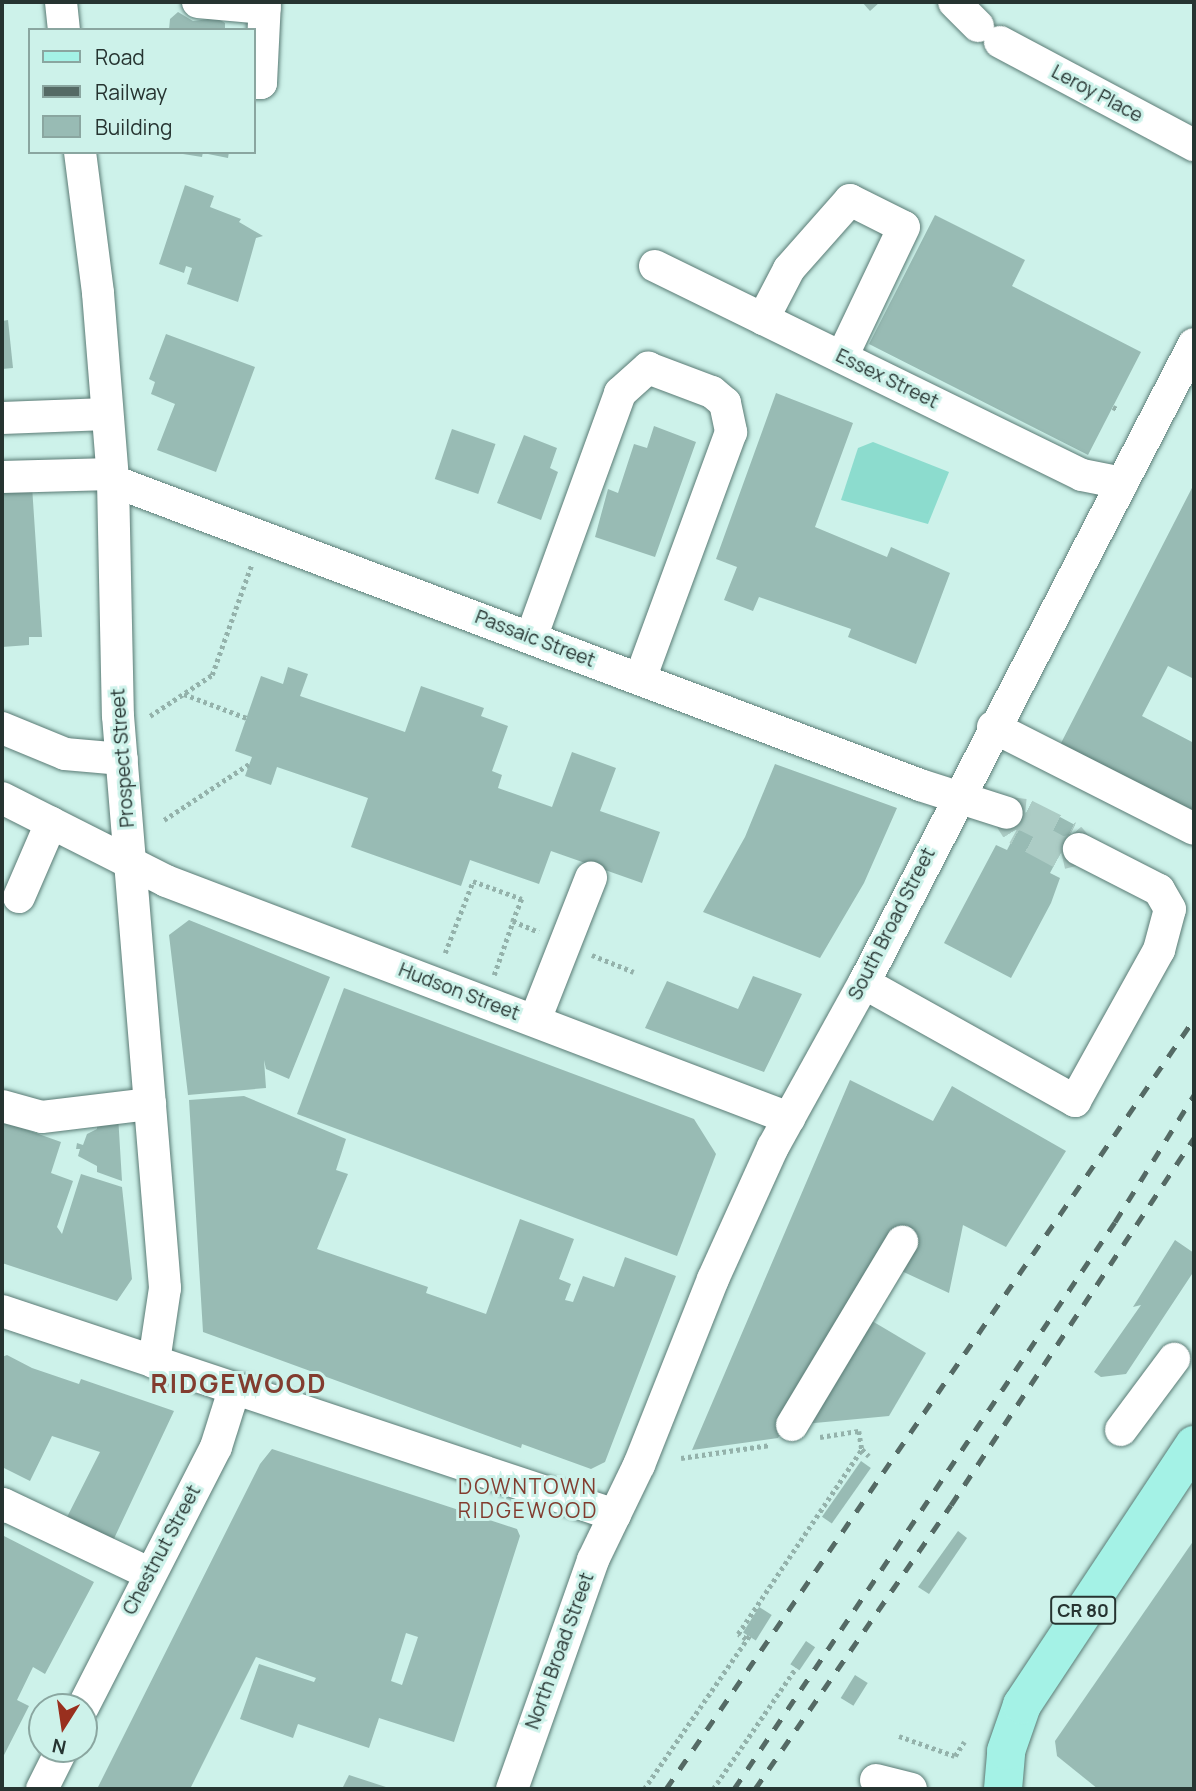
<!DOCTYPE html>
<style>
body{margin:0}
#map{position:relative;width:1196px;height:1791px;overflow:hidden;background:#cdf2ea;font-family:Manrope,sans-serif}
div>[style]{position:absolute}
.green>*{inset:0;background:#8cdcce}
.building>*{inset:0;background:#98bbb4;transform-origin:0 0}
.minor-tunnel>*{height:32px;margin-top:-16px;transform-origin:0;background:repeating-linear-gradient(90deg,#acccc5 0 32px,transparent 0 48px)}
.path>*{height:4.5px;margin-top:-2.25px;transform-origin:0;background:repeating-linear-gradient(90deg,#94b2ab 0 3.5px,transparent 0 7px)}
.roads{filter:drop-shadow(0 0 2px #5a7b75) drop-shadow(0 0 2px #5a7b75)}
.minor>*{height:32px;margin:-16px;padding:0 16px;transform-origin:16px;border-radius:16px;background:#fff}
.major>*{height:38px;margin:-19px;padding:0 19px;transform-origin:19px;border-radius:19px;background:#a4f2e6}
.rail>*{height:5px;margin-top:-2.5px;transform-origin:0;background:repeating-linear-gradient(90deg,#556a65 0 12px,transparent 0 24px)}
span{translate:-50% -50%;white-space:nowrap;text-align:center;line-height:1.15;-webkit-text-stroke:6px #cdf2ea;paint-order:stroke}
.shield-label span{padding:2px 5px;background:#cdf2ea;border:2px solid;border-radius:5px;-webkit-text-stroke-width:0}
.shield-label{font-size:18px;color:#263431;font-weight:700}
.street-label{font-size:19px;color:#263431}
.neighbourhood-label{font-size:21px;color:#823c2f;letter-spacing:2px}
.district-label{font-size:26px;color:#823c2f;font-weight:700;letter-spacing:2px}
.frame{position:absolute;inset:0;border:4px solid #263431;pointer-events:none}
.legend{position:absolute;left:28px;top:28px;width:228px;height:126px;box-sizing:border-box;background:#cdf2ea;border:2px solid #8aa6a0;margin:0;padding:9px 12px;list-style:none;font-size:21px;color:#263431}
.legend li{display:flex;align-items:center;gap:14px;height:35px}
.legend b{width:35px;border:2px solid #8aa6a0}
.north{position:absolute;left:28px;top:1693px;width:70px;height:70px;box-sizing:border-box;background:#cdf2ea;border:2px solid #8aa6a0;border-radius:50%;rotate:192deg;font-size:19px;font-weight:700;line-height:28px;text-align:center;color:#263431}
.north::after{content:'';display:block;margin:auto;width:24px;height:32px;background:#992f1e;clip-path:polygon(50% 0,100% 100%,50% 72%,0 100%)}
</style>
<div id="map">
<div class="green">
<div style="clip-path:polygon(873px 442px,949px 472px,928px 524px,841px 500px,858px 448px)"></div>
</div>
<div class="building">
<div style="clip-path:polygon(862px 2px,880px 2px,870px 11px)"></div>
<div style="clip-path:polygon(178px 12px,193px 21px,217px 18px,225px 23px,225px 30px,169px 30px,170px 19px)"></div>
<div style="clip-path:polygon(184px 152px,203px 152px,202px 157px,183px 154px)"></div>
<div style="clip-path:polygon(208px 152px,229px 152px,228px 158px,208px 154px)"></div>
<div style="clip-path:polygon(185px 185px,214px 196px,210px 207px,241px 219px,239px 222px,263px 236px,256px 238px,238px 302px,187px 284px,192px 268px,186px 266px,184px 273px,159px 264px)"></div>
<div style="clip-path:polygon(935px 215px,1025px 260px,1012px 286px,1141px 352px,1088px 455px,869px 344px)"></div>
<div style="clip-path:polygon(8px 320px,13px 368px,2px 369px,2px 321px)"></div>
<div style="clip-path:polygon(166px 334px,255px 367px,216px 472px,157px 450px,175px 404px,151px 394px,155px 382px,149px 379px)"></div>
<div style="clip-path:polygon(776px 393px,853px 423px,815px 527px,887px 557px,891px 547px,950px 573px,916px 664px,848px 637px,851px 629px,759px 597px,753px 611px,724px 600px,737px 567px,716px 559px)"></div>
<div style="clip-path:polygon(654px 426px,696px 442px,655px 557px,595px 537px,608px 489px,618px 493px,634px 444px,647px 448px)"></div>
<div style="left:452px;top:429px;width:46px;height:53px;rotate:19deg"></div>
<div style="clip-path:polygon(524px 435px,557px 448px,550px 468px,558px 472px,541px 520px,497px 503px)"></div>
<div style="clip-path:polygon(1194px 484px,1194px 679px,1168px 666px,1142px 716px,1194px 743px,1194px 817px,1059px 747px)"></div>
<div style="clip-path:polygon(32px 486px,42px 637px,29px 637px,29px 645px,2px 647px,2px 487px)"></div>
<div style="clip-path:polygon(288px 667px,308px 674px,300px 696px,405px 732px,421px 686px,484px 708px,481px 716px,508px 726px,492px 771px,502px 775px,498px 788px,552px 807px,572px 752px,616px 768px,600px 811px,660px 832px,642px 883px,551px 851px,539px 884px,470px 860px,461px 886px,351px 847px,368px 798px,277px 767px,271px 785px,245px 776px,252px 757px,235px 751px,261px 676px,283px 684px)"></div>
<div style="clip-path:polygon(775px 764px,897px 808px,864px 883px,820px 958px,703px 912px,745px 837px)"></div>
<div style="clip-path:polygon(1032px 802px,1075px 825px,1050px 873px,1060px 878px,1051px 903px,1011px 978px,944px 943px,996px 845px,1007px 850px)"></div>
<div style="clip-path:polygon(189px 920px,330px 977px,289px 1079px,266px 1069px,264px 1060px,266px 1088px,188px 1095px,169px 935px)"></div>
<div style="clip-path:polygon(753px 976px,802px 994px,764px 1072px,645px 1028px,667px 981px,738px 1009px)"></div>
<div style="clip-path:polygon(344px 988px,694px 1119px,716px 1154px,677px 1256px,297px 1114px)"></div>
<div style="clip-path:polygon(850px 1080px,933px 1121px,952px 1086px,1066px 1151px,1006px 1247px,963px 1225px,949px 1293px,895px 1268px,836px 1333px,778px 1438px,692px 1450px)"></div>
<div style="clip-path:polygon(244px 1096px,346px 1139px,336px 1170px,348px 1174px,317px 1249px,428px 1287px,426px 1293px,486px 1314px,520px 1219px,574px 1239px,559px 1279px,571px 1284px,565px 1300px,573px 1302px,583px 1276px,614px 1287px,625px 1257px,676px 1276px,605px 1462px,591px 1469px,522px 1444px,521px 1448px,203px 1332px,189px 1100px)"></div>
<div style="clip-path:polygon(118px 1115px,122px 1181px,97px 1172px,97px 1166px,78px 1156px,80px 1149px,76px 1149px,77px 1143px,83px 1145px,87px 1134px,97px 1129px,97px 1124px)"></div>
<div style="clip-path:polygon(2px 1121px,61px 1142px,51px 1173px,73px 1181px,57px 1227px,62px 1234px,81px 1174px,122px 1187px,132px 1279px,117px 1301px,2px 1263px)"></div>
<div style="clip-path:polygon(1175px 1240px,1194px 1253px,1194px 1271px,1126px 1374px,1101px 1377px,1094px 1372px,1141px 1305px,1133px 1307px)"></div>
<div style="clip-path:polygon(867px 1318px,926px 1353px,889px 1416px,804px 1424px)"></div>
<div style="clip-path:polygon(7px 1355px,32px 1368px,79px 1384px,81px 1379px,174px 1411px,111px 1545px,65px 1521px,100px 1452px,52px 1436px,30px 1481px,2px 1467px,2px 1357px)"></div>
<div style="clip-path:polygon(evenodd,272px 1449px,517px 1529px,520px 1536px,454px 1742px,379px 1718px,369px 1748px,298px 1724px,293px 1738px,240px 1719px,259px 1664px,314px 1682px,316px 1678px,256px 1657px,190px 1789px,97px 1789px,260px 1464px,272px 1449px,406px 1633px,418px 1637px,402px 1685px,391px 1681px,406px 1633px)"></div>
<div style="left:861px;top:1461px;width:12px;height:68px;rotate:35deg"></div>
<div style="clip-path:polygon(958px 1531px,967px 1538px,929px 1594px,918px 1587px)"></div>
<div style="clip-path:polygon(2px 1535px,94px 1582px,45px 1674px,33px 1667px,17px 1700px,29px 1706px,2px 1759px)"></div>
<div style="clip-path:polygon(1194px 1540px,1194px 1789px,1098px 1789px,1057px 1756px,1055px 1741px)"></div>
<div style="left:759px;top:1607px;width:15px;height:30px;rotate:32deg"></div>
<div style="left:806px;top:1641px;width:11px;height:28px;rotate:34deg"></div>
<div style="left:855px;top:1675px;width:15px;height:27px;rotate:32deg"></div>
<div style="clip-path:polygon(349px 1775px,392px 1789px,342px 1789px)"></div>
</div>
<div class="minor-tunnel">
<div style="left:1007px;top:813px;width:18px;rotate:6deg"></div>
<div style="left:1025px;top:815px;width:49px;rotate:26.6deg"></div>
<div style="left:1069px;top:837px;width:16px;rotate:50deg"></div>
<div style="left:1079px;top:849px;width:18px;rotate:167deg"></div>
<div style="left:1061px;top:853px;width:50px;rotate:-151.4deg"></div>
<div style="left:1017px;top:829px;width:19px;rotate:-122deg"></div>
</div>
<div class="path">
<div style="left:1113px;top:407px;width:4px;rotate:27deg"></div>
<div style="left:184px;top:694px;width:67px;rotate:20.9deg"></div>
<div style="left:150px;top:716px;width:74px;rotate:-33.5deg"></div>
<div style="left:212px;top:675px;width:116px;rotate:-70.3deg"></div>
<div style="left:164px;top:820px;width:102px;rotate:-33.4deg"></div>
<div style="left:445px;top:953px;width:77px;rotate:-68.7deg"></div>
<div style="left:473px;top:881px;width:52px;rotate:20.2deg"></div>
<div style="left:522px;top:899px;width:24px;rotate:112deg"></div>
<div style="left:592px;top:955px;width:45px;rotate:22deg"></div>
<div style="left:494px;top:975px;width:57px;rotate:-70.6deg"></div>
<div style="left:513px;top:921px;width:28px;rotate:23deg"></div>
<div style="left:820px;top:1437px;width:39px;rotate:-9deg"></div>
<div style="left:859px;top:1431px;width:18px;rotate:81deg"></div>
<div style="left:862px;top:1449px;width:10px;rotate:45deg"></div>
<div style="left:681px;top:1458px;width:90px;rotate:-8.3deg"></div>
<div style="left:746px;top:1639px;width:9px;rotate:-148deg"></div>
<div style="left:738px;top:1634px;width:223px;rotate:-56.2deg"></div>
<div style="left:899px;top:1736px;width:59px;rotate:19.7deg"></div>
<div style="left:955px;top:1756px;width:17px;rotate:-57deg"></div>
<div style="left:644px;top:1789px;width:186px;rotate:-55.5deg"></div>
<div style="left:713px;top:1789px;width:147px;rotate:-55.6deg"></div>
</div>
<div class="roads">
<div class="minor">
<div style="left:61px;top:2px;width:28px;rotate:84deg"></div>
<div style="left:198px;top:2px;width:67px;rotate:5.1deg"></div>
<div style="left:954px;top:2px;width:34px;rotate:45deg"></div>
<div style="left:1000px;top:42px;width:220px;rotate:28deg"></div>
<div style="left:254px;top:83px;width:7px"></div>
<div style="left:261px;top:83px;width:81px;rotate:-87.2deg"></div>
<div style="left:80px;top:152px;width:142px;rotate:82.7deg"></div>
<div style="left:98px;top:293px;width:189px;rotate:85.4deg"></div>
<div style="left:113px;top:481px;width:235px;rotate:88.8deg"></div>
<div style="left:118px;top:716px;width:574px;rotate:85.3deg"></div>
<div style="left:165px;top:1288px;width:75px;rotate:98.5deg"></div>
<div style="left:655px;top:266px;width:475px;rotate:26.1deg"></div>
<div style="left:1082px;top:475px;width:41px;rotate:11.3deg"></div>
<div style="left:763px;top:319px;width:56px;rotate:-62.5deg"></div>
<div style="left:789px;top:269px;width:92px;rotate:-48.5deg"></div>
<div style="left:850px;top:200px;width:60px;rotate:26.6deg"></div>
<div style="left:904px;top:227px;width:144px;rotate:115.5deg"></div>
<div style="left:2px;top:418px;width:105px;rotate:-2.2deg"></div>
<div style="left:2px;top:477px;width:110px;rotate:-1.6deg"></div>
<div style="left:113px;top:481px;width:862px;rotate:20.64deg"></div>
<div style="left:920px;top:785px;width:91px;rotate:17.8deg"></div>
<div style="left:531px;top:638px;width:261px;rotate:-70deg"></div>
<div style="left:620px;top:393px;width:38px;rotate:-42deg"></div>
<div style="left:648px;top:368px;width:68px;rotate:20.6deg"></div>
<div style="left:712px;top:392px;width:17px;rotate:40deg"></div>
<div style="left:725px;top:403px;width:30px;rotate:78deg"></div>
<div style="left:731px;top:432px;width:263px;rotate:110.2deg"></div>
<div style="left:993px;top:727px;width:225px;rotate:26.9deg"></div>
<div style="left:2px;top:728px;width:68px;rotate:22.4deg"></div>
<div style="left:65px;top:754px;width:57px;rotate:5deg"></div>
<div style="left:2px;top:798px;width:184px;rotate:26.8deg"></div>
<div style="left:166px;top:881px;width:667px;rotate:20.83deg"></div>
<div style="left:19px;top:897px;width:81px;rotate:-66.6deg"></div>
<div style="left:864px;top:983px;width:242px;rotate:29.2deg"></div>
<div style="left:1075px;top:1101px;width:173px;rotate:-60.9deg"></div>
<div style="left:1159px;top:950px;width:42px;rotate:-75deg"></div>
<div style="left:1170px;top:909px;width:22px;rotate:-120deg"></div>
<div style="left:1159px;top:890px;width:90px;rotate:-152.9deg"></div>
<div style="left:535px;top:1020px;width:153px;rotate:-68.5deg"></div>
<div style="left:2px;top:1106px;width:41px;rotate:15.4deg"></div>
<div style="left:42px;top:1117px;width:109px;rotate:-6.9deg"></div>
<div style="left:2px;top:1311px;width:646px;rotate:18.41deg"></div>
<div style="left:792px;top:1425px;width:214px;rotate:-59deg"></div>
<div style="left:1121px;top:1430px;width:89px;rotate:-53.3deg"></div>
<div style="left:2px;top:1507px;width:3px;rotate:-72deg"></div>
<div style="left:3px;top:1504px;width:161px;rotate:25.4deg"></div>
<div style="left:83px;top:1707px;width:292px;rotate:-62.9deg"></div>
<div style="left:216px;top:1447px;width:60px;rotate:-72.5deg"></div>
<div style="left:876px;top:1780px;width:36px;rotate:14deg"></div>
<div style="left:42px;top:1789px;width:45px;rotate:-63.4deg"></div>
<div style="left:512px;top:1789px;width:243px;rotate:-70.5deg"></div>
<div style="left:593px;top:1560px;width:106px;rotate:-64.2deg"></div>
<div style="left:639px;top:1465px;width:200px;rotate:-68.3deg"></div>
<div style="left:713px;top:1279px;width:145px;rotate:-65.6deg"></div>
<div style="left:773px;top:1147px;width:188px;rotate:-61deg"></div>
<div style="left:864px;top:983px;width:719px;rotate:-62.69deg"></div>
</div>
<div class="major">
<div style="left:1003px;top:1789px;width:38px;rotate:-85deg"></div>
<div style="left:1006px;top:1751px;width:49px;rotate:-70.8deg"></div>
<div style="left:1022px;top:1705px;width:312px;rotate:-56.5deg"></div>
</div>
</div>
<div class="rail">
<div style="left:666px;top:1789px;width:934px;rotate:-55.56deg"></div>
<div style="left:734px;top:1789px;width:683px;rotate:-56.1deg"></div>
<div style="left:1115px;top:1222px;width:150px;rotate:-58.1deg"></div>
<div style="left:755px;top:1789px;width:345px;rotate:-55.4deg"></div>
<div style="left:951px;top:1505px;width:440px;rotate:-56.5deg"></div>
</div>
<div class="shield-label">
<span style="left:1083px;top:1610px">CR 80</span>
</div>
<div class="street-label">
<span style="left:1097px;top:94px;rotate:28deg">Leroy Place</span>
<span style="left:887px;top:379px;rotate:26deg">Essex Street</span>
<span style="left:535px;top:639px;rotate:21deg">Passaic Street</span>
<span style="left:123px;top:758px;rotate:-94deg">Prospect Street</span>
<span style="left:892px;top:924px;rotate:-63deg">South Broad Street</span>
<span style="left:459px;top:992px;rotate:21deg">Hudson Street</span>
<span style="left:162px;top:1550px;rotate:-62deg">Chestnut Street</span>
<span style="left:560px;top:1651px;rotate:-70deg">North Broad Street</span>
</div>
<div class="neighbourhood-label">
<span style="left:528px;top:1498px">DOWNTOWN<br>RIDGEWOOD</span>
</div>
<div class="district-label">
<span style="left:239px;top:1384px">RIDGEWOOD</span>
</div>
<div class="frame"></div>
<ul class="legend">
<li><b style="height:9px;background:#a4f2e6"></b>Road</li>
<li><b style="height:9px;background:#556a65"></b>Railway</li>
<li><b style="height:19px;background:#98bbb4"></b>Building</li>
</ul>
<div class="north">N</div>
</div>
